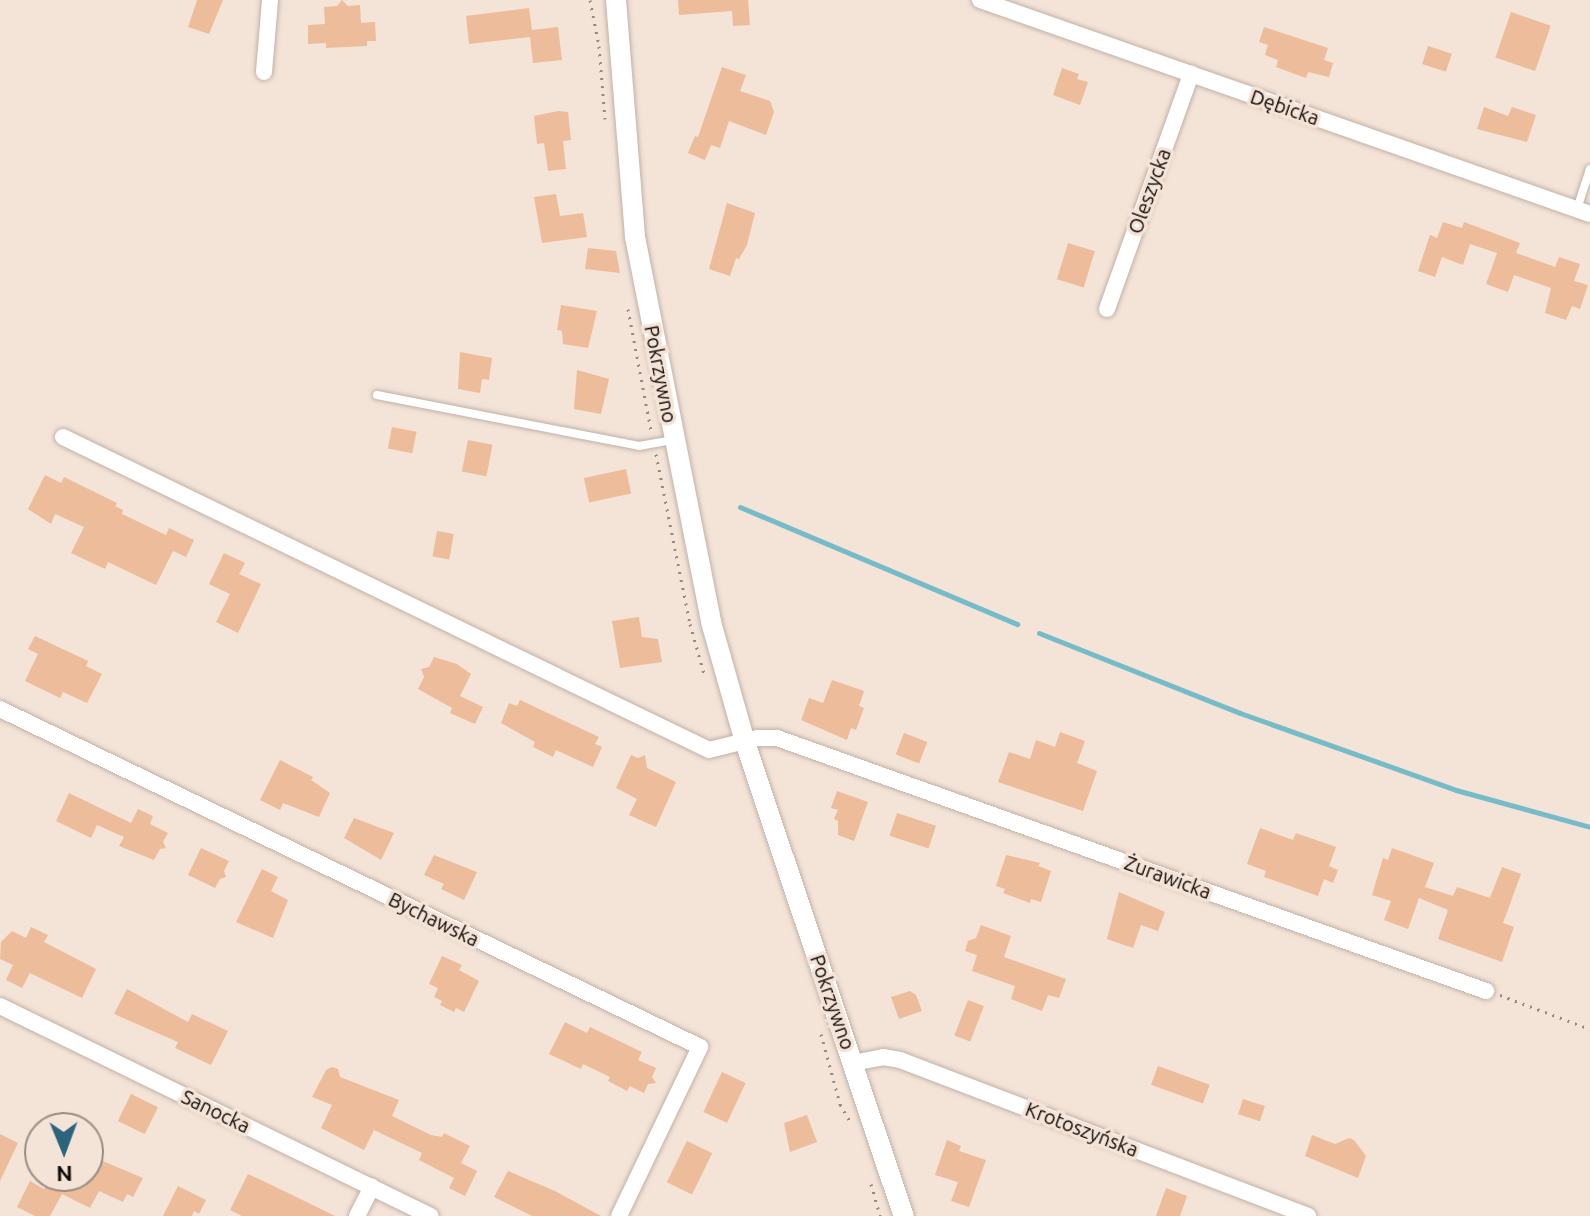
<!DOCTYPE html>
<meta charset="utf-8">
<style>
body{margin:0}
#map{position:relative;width:1590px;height:1216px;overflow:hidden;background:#f4e3d7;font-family:Ubuntu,sans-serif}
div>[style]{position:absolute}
.stream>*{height:5px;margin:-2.5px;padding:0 2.5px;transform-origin:2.5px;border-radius:2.5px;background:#76bcc8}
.building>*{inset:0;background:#edbc9a;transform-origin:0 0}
.path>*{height:3px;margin-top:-1.5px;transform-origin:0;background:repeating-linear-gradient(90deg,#968981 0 2px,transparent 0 8px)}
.roads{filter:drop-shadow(0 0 2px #c1b1a6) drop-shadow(0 0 2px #c1b1a6)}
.service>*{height:8px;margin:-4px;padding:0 4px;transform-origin:4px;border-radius:4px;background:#fff}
.minor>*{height:16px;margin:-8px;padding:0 8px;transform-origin:8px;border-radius:8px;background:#fff}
.tertiary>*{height:20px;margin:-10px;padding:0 10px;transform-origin:10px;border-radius:10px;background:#fff}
span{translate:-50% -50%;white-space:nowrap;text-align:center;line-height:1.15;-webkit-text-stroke:7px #f4e3d7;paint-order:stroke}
.street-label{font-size:20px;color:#100a07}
.north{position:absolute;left:24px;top:1112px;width:80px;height:80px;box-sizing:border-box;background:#f4e3d7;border:2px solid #998c84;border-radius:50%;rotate:179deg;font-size:22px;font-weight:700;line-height:32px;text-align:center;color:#100a07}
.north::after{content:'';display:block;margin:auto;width:28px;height:36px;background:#2c647e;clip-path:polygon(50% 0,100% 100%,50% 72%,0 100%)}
</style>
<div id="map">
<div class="stream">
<div style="left:740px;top:507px;width:301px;rotate:22.9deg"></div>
<div style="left:1039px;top:633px;width:216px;rotate:21.7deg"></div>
<div style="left:1240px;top:713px;width:229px;rotate:19.6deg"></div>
<div style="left:1456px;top:790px;width:139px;rotate:15.4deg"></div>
</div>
<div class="building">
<div style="clip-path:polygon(197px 0,223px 0,209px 34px,188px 27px)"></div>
<div style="clip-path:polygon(342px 0,348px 6px,360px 5px,361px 23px,375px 22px,376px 41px,367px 41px,367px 46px,326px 48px,326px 43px,308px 44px,308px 25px,325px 24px,324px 7px,337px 6px)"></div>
<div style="clip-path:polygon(678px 0,748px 0,750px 25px,733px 26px,732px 11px,679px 15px)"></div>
<div style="clip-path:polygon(529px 8px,532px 30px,558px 27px,562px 60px,533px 63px,530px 37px,469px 44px,466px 16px)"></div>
<div style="left:1511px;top:12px;width:42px;height:48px;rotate:19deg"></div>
<div style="clip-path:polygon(1264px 27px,1328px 48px,1324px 60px,1333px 63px,1329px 77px,1308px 72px,1306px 78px,1276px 67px,1278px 60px,1265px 55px,1268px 45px,1259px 42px)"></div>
<div style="left:1428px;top:46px;width:25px;height:19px;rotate:18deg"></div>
<div style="clip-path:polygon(722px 67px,746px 75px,740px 91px,770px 101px,774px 112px,766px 135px,729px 121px,720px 148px,711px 145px,705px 160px,688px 153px,695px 136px,698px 137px)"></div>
<div style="clip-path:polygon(1062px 68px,1079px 74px,1077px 79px,1088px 82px,1080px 105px,1053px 95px)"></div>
<div style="clip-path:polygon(1484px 107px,1508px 116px,1512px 107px,1536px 115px,1527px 142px,1477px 129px)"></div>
<div style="clip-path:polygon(558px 111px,568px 112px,571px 140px,563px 141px,566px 169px,548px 171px,544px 143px,537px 144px,534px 116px)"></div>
<div style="clip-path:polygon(556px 194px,560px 216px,583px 213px,587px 237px,542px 243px,534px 197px)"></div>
<div style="clip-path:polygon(727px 203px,755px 213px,747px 245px,739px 259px,736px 258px,730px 276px,709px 269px)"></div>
<div style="clip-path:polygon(1443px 222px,1462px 228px,1464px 222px,1520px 243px,1516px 253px,1555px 267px,1559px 257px,1580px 264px,1574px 281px,1588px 285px,1580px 309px,1572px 306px,1566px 320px,1545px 313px,1551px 288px,1514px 275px,1508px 292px,1486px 284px,1497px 253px,1470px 244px,1463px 265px,1442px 257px,1435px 277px,1418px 271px,1430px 235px,1437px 238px)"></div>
<div style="left:1068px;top:243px;width:28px;height:38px;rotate:17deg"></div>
<div style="clip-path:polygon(588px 248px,616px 251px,620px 273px,585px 269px)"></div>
<div style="clip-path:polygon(561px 305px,597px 311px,588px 348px,563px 344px,562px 331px,557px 330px)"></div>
<div style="clip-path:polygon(460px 352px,492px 358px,489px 380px,482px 379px,480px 393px,458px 389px)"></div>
<div style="clip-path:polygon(577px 370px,609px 379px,601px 414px,574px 409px)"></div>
<div style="left:392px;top:427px;width:25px;height:22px;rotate:11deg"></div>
<div style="left:468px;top:440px;width:25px;height:32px;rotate:11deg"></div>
<div style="left:626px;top:469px;width:25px;height:43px;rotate:78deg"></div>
<div style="clip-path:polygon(45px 475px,61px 483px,64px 477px,117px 503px,115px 506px,123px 510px,122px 514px,166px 535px,169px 528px,194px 540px,186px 557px,173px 551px,156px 585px,108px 562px,105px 569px,71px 553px,84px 527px,55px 514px,51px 524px,28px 509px)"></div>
<div style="left:437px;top:531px;width:17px;height:26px;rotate:10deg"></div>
<div style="clip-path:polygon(224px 553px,245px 563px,239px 574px,261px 584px,238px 633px,216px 622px,230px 594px,209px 584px)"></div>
<div style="clip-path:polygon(639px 617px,642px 637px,658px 639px,662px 662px,620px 668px,612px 621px)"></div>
<div style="clip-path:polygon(35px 636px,88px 661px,86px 666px,102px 674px,87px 703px,63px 692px,60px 698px,25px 681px,38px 654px,28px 649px)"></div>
<div style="clip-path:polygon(434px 657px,457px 664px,471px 674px,460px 696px,483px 707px,475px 724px,450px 713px,452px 708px,418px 689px,424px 677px,421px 669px,429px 667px)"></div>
<div style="clip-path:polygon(832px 680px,864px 691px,859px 706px,864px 708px,856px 730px,851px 728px,847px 740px,801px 720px,809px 698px,823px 703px)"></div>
<div style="clip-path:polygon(520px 700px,599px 737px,595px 744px,602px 747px,593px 767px,556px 750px,553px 757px,533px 747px,535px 742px,501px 723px,509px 703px,517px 706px)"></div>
<div style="clip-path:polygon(1060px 732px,1085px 741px,1077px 763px,1097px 771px,1083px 811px,998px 782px,1009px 752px,1030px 759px,1036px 740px,1055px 747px)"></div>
<div style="left:904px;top:733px;width:25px;height:23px;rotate:21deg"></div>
<div style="clip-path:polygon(631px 755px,638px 758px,645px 755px,647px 768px,676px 782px,656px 827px,629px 815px,637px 799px,616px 788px)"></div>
<div style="clip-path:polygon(280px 760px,313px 777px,311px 780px,330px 793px,319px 817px,283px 803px,280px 810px,260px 800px)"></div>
<div style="clip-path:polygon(837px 791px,868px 802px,854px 841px,838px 835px,838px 821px,834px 819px,838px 810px,831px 808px)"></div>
<div style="clip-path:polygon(69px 793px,131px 823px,138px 809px,153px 816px,150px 824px,168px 833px,163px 842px,166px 848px,160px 849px,154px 860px,119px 846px,124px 837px,97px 825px,91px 838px,56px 821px)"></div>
<div style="left:897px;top:813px;width:41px;height:24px;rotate:18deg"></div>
<div style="clip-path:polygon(354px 818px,394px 833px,381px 860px,344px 838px)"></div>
<div style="clip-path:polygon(1260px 828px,1293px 840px,1296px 833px,1336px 847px,1329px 866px,1338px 870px,1333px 883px,1324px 879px,1318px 896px,1264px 877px,1266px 871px,1247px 864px)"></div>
<div style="clip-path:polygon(201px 848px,229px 861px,224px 871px,226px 877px,220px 879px,215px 888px,188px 875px)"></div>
<div style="clip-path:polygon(1392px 848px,1434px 863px,1425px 887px,1453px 896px,1457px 887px,1490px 898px,1502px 867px,1521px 874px,1503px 923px,1514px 927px,1502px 962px,1438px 939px,1448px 910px,1419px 898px,1408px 929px,1384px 920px,1391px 901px,1372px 895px,1383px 858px,1388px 860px)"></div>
<div style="clip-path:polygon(434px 855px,477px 872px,464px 900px,441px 889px,444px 884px,424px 875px)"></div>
<div style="clip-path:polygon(1006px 855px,1040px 863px,1038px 866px,1051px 871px,1041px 902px,1031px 899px,1030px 903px,1003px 893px,1005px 889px,996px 886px)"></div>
<div style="clip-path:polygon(262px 869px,278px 877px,271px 891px,288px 900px,273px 938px,236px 922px)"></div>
<div style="clip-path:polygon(1119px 892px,1165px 912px,1158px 931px,1141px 925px,1133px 948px,1107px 939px)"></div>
<div style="clip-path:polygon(981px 925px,1011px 936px,1004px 957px,1066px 979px,1059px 998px,1048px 995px,1042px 1011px,1011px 999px,1015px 986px,972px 971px,977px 955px,965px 951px,968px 941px,976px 938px)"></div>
<div style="clip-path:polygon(31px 927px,48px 935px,44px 942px,96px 969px,82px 998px,30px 973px,22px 988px,6px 980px,13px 965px,0 959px,1px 942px,12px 931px,26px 938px)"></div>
<div style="clip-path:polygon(442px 956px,462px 965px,459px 970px,479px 981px,464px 1012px,456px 1008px,454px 1012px,440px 1005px,442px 1001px,434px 997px,438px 988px,429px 984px)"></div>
<div style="clip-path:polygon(127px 989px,188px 1022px,192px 1014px,228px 1031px,211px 1065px,175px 1048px,178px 1042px,114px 1014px)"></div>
<div style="clip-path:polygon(910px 991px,916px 995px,922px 1011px,899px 1019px,891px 997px)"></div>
<div style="left:968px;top:1000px;width:17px;height:38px;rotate:21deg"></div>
<div style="clip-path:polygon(565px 1022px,587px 1033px,590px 1027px,642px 1052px,638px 1060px,656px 1068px,652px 1077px,656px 1083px,648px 1084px,644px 1093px,630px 1086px,627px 1091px,608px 1081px,610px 1077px,583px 1064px,581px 1069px,549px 1054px)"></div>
<div style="left:1158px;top:1066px;width:55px;height:20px;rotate:20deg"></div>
<div style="clip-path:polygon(332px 1067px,338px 1069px,340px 1077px,399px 1100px,392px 1116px,431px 1135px,442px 1137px,444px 1133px,470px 1146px,461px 1163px,477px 1171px,465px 1196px,449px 1188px,454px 1178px,419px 1160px,422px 1153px,374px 1130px,364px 1150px,321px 1128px,332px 1105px,312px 1097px,326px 1070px)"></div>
<div style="left:722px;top:1072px;width:26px;height:44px;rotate:25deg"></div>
<div style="left:131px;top:1094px;width:30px;height:30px;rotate:26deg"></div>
<div style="left:1243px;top:1099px;width:23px;height:16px;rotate:18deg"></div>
<div style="clip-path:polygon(807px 1115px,817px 1142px,790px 1152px,784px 1123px)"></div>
<div style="clip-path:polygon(0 1134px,18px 1143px,0 1181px)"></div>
<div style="clip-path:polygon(1312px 1135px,1335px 1144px,1349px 1138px,1354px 1140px,1366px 1156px,1358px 1178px,1305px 1156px)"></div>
<div style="clip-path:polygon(947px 1140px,961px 1146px,959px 1151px,986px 1160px,969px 1207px,951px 1201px,958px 1182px,935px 1175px)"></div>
<div style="left:687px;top:1141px;width:28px;height:46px;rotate:26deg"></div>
<div style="clip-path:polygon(98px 1159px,143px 1178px,133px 1197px,127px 1194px,123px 1202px,99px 1191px,90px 1208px,62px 1194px,50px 1216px,35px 1216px,17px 1207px,30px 1181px,44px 1189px,50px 1176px,90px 1176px)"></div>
<div style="clip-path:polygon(508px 1171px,555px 1191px,601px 1216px,532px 1216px,494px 1197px)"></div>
<div style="clip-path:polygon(248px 1174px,284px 1191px,335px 1216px,242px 1216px,230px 1210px)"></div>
<div style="clip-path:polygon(178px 1186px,206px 1200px,199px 1214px,194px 1211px,192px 1216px,163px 1216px)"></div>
<div style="clip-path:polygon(1166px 1188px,1187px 1196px,1180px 1216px,1156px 1216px)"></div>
</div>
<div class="path">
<div style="left:590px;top:0;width:47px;rotate:78.9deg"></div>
<div style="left:599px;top:46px;width:73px;rotate:85.3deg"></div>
<div style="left:628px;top:309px;width:124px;rotate:79.3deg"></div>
<div style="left:656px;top:454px;width:173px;rotate:78.7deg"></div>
<div style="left:690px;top:624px;width:55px;rotate:74.2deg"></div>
<div style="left:1500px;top:995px;width:96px;rotate:20.7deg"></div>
<div style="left:821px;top:1034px;width:73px;rotate:74.8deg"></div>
<div style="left:840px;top:1104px;width:20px;rotate:60deg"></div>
<div style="left:871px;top:1184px;width:33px;rotate:74deg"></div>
</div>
<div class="roads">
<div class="service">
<div style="left:1577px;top:209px;width:42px;rotate:-72deg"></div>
<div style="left:377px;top:395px;width:267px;rotate:11deg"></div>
<div style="left:639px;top:446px;width:35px;rotate:-10deg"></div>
</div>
<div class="minor">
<div style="left:980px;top:0;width:646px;rotate:19.33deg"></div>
<div style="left:264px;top:72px;width:72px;rotate:-85.2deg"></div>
<div style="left:1107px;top:309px;width:250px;rotate:-70.3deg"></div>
<div style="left:63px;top:437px;width:718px;rotate:25.85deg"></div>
<div style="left:709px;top:750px;width:49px;rotate:-14deg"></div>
<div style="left:757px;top:738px;width:20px"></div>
<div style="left:777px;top:738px;width:753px;rotate:19.64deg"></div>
<div style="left:0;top:709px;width:777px;rotate:25.77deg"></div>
<div style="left:700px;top:1047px;width:187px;rotate:115.6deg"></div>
<div style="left:0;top:1006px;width:479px;rotate:26deg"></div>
<div style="left:853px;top:1063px;width:31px;rotate:-11deg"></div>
<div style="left:883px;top:1057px;width:17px;rotate:10deg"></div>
<div style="left:900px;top:1060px;width:437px;rotate:20.9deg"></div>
<div style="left:357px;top:1216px;width:33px;rotate:-63deg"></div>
</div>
<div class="tertiary">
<div style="left:616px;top:0;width:238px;rotate:85.4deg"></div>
<div style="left:635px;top:237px;width:392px;rotate:78.8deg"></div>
<div style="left:711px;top:622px;width:125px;rotate:74.2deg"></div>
<div style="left:745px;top:742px;width:500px;rotate:71.5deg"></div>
</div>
</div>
<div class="street-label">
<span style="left:1285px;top:107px;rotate:19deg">Dębicka</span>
<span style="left:1149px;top:191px;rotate:-70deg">Oleszycka</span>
<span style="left:661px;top:374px;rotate:79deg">Pokrzywno</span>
<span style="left:1168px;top:877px;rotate:20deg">Żurawicka</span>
<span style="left:434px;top:919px;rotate:26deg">Bychawska</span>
<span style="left:833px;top:1002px;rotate:71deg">Pokrzywno</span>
<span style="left:216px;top:1111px;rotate:26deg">Sanocka</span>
<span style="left:1082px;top:1129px;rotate:21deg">Krotoszyńska</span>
</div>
<div class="north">N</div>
</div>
